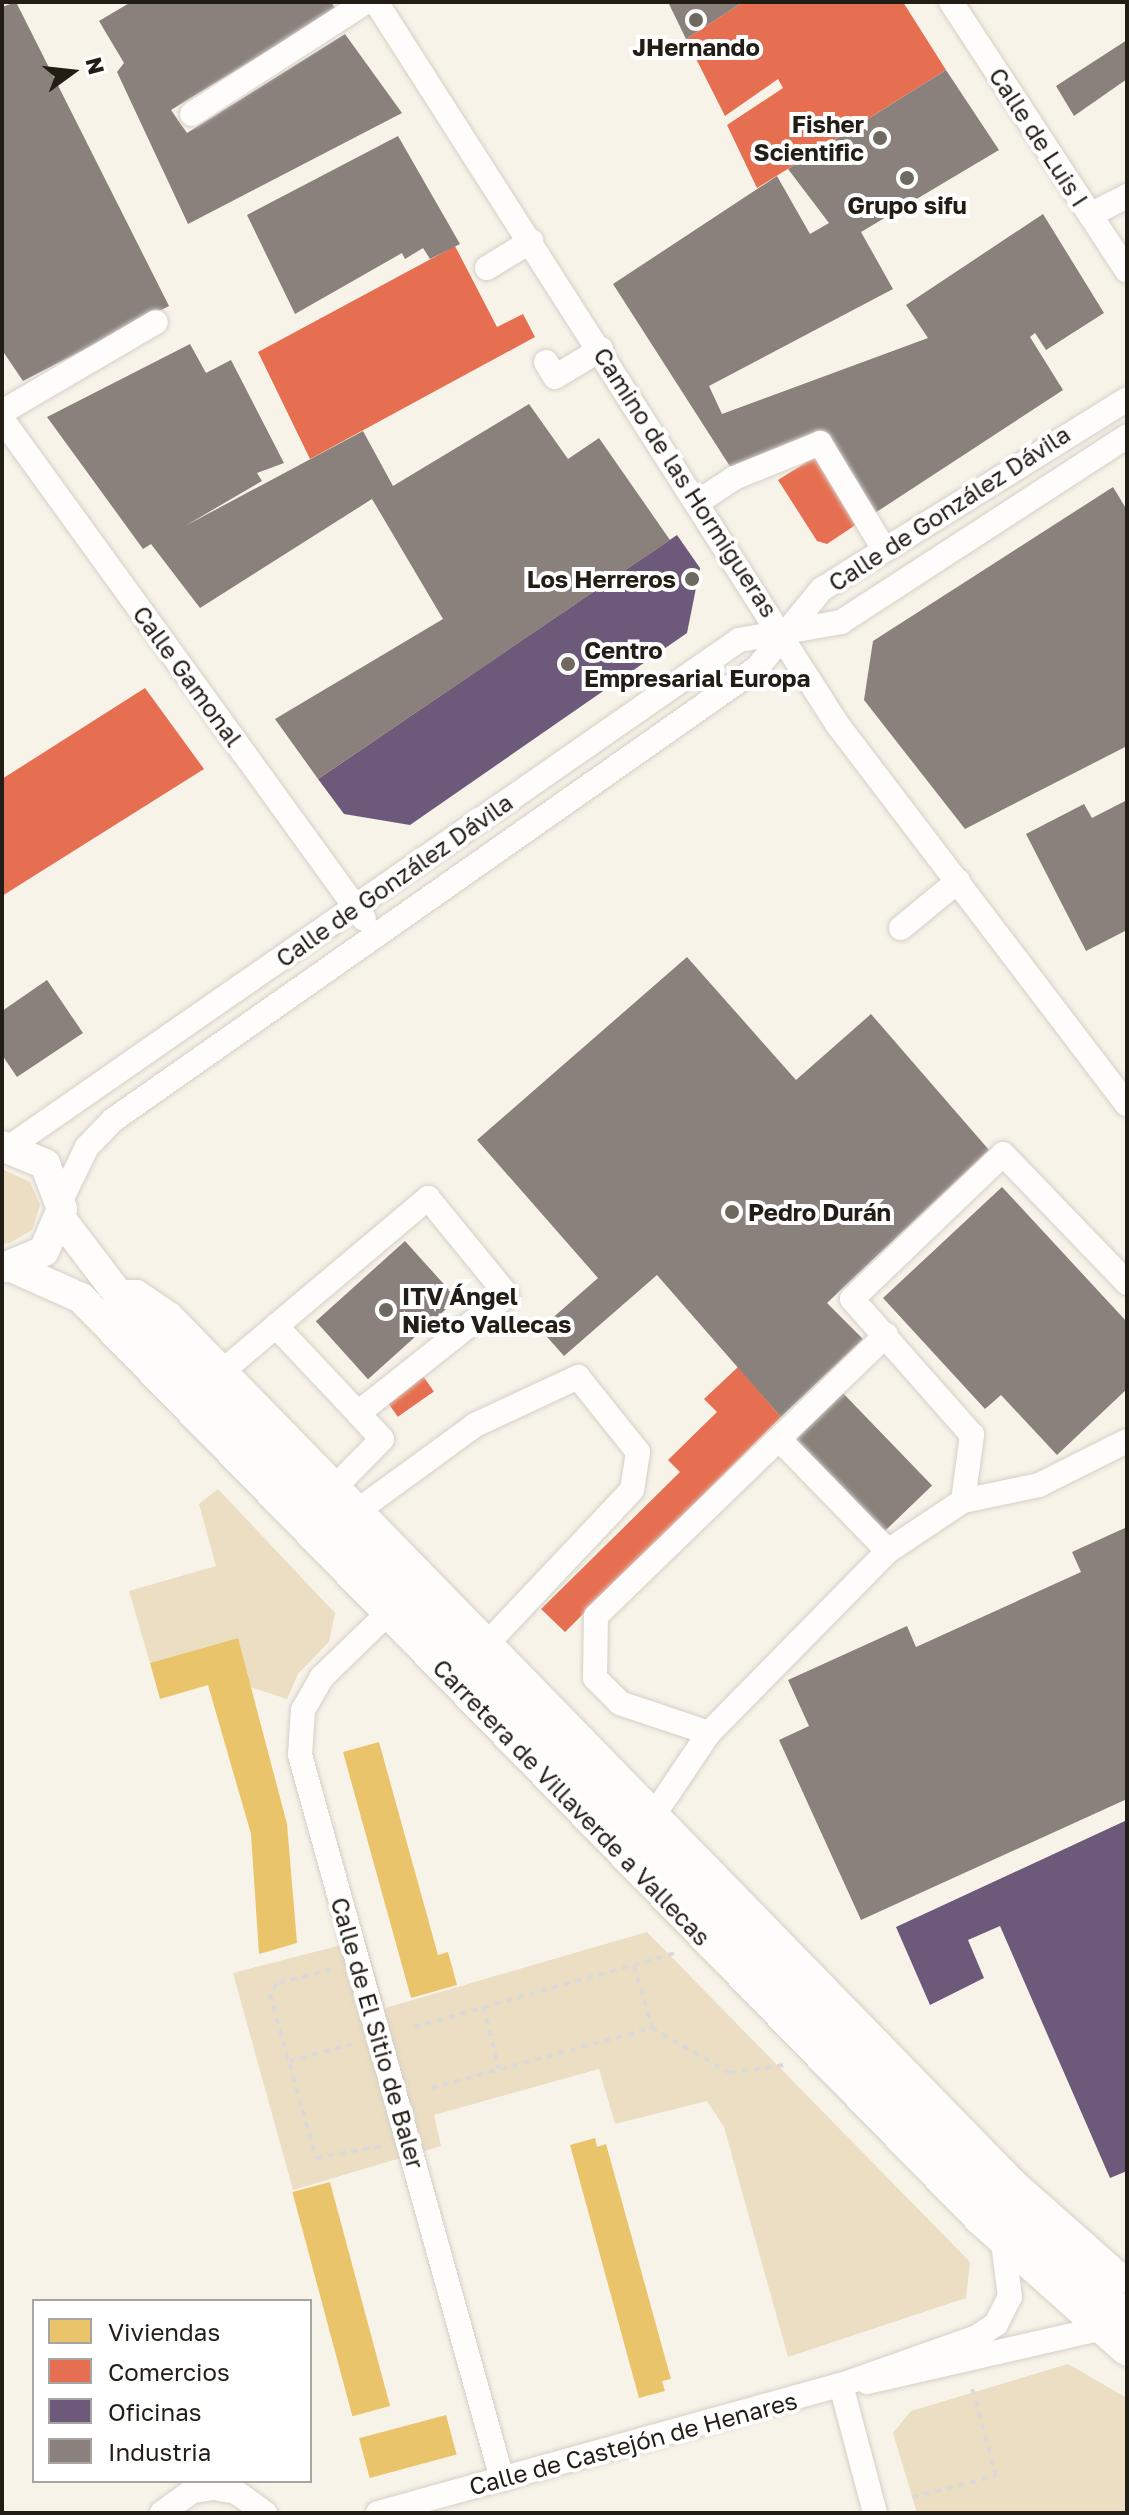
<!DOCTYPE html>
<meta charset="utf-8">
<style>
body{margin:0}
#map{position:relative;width:1129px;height:2515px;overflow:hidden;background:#f8f3e9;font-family:"Golos Text",sans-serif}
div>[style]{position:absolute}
.green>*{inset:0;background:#ebdec3}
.homes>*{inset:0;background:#e9c46a;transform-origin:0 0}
.shops>*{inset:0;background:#e76f51;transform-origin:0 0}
.offices>*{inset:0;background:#6d597a}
.industry>*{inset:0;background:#8a817c;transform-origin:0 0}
.path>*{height:4px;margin-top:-2px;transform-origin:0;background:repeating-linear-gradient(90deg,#dcdad8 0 6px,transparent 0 12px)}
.roads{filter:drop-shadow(0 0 2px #d4cfc7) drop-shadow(0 0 2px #d4cfc7)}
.minor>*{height:24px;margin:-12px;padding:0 12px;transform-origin:12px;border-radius:12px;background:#fefdfc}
.major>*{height:30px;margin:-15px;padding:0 15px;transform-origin:15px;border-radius:15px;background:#fefdfc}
.dots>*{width:22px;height:22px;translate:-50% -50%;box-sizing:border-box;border:4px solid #fff;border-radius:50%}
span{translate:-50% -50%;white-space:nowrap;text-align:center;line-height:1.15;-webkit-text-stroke:8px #fff;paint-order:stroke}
.poi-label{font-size:24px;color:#221e16;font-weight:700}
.right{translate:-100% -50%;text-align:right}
.left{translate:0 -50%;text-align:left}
.street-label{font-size:24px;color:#221e16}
.frame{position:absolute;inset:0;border:4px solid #221e16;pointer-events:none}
.legend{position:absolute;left:32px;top:2299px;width:280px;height:184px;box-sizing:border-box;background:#fff;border:2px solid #a7a5a2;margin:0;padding:10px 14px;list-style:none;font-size:24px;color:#221e16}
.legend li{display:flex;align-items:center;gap:16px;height:40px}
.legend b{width:40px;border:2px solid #a7a5a2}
.north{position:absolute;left:32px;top:32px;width:80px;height:80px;-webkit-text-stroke:6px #fff;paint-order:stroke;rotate:75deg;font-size:22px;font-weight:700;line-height:32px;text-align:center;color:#221e16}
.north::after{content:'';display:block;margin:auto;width:28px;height:36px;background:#221e16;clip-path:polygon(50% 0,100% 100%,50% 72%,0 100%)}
</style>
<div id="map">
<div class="green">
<div style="clip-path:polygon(2px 1169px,30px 1182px,40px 1205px,32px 1230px,10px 1243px,2px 1244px)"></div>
<div style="clip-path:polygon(218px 1489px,335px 1613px,329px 1642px,298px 1674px,287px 1699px,247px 1686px,238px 1638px,150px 1663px,129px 1591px,216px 1566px,199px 1504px)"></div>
<div style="clip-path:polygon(647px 1932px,970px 2262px,966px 2298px,788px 2357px,724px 2127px,707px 2101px,615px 2124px,599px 2069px,434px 2115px,441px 2146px,293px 2190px,233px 1973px,365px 1939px,385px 2008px)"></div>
<div style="clip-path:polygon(1068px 2364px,1127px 2398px,1127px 2513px,917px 2513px,893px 2433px,911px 2411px)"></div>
</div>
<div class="homes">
<div style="clip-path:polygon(238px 1638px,287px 1824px,297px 1943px,259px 1954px,251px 1834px,208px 1685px,160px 1699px,150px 1663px)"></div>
<div style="clip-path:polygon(379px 1742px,438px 1955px,448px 1952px,457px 1985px,411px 1998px,343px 1752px)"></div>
<div style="clip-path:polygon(595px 2138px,597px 2147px,606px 2144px,671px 2379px,662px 2381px,665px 2391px,639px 2398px,570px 2145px)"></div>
<div style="left:330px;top:2182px;width:232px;height:39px;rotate:75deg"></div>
<div style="left:446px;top:2415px;width:41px;height:90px;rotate:75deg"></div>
</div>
<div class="shops">
<div style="clip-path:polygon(743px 2px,903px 2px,946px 70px,757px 188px,727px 125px,783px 88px,778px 79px,725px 116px,686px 39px)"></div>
<div style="clip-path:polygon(455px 246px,497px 327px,523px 314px,535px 337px,310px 459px,258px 352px)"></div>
<div style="clip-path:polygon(818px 455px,860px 522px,827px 544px,817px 541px,778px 480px)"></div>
<div style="clip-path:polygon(145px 688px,204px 769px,2px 896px,2px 779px)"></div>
<div style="clip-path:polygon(738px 1367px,781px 1417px,565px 1632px,541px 1609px,680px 1472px,668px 1460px,717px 1412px,704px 1399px)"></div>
<div style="left:423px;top:1376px;width:19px;height:44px;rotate:55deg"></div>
</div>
<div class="offices">
<div style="clip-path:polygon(677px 535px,700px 568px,687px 633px,410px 825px,344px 814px,318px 779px)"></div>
<div style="clip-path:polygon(1127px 1820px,1127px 2171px,1110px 2178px,1000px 1926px,968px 1940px,984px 1978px,930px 2005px,896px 1927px)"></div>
</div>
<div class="industry">
<div style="clip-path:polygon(16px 2px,169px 306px,23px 381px,2px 350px,2px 7px)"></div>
<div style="clip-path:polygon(131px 2px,331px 2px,336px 9px,171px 110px,187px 133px,345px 34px,402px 113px,188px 224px,117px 72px,124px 63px,99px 21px)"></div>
<div style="clip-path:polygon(668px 2px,743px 2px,686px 39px)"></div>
<div style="clip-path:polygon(1127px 40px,1127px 79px,1074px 116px,1056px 86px)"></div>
<div style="clip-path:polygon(946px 70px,999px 150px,861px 232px,893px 289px,709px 386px,722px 414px,928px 338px,906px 305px,1043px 214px,1104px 313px,1046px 350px,1035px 333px,1030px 337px,1063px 390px,875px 513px,824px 432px,731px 468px,613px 284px,777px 176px,810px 234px,829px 223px,788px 169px)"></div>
<div style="clip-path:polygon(398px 136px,460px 244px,430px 259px,423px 248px,405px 259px,402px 253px,295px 314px,247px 215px)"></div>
<div style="clip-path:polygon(190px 344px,206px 373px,231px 360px,284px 463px,257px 473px,262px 481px,185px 526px,363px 431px,393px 486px,529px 404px,568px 459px,599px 438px,670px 540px,318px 779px,275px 719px,443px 619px,372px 499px,200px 608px,151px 544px,143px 549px,47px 417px)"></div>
<div style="clip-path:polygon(1113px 487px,1127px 510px,1127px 746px,965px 829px,864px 700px,873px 641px)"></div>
<div style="clip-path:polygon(1127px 800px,1127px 930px,1086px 951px,1026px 834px,1084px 804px,1092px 818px)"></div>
<div style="clip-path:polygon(687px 957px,796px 1080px,871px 1014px,989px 1150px,827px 1303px,863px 1339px,781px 1417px,657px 1275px,564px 1356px,540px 1329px,598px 1278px,477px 1140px)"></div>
<div style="clip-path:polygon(47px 980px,83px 1033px,17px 1077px,2px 1055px,2px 1011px)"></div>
<div style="clip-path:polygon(1002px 1187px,1127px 1322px,1127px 1389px,1057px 1455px,1001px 1395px,985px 1409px,883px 1298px)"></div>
<div style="left:405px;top:1241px;width:78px;height:120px;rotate:48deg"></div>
<div style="left:839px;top:1389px;width:134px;height:69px;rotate:46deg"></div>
<div style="clip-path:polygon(1127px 1527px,1127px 1799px,861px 1920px,779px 1740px,809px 1726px,788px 1680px,907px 1626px,916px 1647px,1081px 1572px,1072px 1552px)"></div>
</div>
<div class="path">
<div style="left:634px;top:1966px;width:65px;rotate:73.8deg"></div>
<div style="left:652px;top:2028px;width:90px;rotate:30deg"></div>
<div style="left:730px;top:2073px;width:55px;rotate:-8.4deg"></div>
<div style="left:331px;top:1969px;width:57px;rotate:164.7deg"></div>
<div style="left:276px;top:1984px;width:13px;rotate:119deg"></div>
<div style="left:270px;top:1995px;width:169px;rotate:74.2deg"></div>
<div style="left:316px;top:2158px;width:66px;rotate:-10.5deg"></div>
<div style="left:483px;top:2007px;width:64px;rotate:75.5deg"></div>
<div style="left:414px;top:2027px;width:272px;rotate:-15.8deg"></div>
<div style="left:289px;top:2061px;width:65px;rotate:-15.1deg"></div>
<div style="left:431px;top:2088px;width:229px;rotate:-15.2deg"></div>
<div style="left:912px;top:2497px;width:87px;rotate:-14deg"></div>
<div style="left:996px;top:2476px;width:95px;rotate:-105.2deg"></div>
</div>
<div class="roads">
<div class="minor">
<div style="left:376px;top:2px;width:857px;rotate:57.44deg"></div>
<div style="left:837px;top:724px;width:478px;rotate:52.7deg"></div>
<div style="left:951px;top:2px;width:321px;rotate:56.8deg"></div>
<div style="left:192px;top:114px;width:207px;rotate:-32.8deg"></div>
<div style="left:1090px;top:215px;width:42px;rotate:-27.2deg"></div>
<div style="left:487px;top:268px;width:52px;rotate:-31.5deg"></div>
<div style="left:546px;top:362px;width:17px;rotate:59deg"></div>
<div style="left:555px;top:377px;width:54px;rotate:-31.3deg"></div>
<div style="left:2px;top:412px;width:178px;rotate:-30.3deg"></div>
<div style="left:2px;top:419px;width:617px;rotate:54.1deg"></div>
<div style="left:698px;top:502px;width:43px;rotate:-33.7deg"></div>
<div style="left:734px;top:478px;width:93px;rotate:-22.1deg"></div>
<div style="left:820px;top:443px;width:124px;rotate:58.9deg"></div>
<div style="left:901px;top:928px;width:74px;rotate:-39.5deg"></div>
<div style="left:11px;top:1146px;width:887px;rotate:-34.8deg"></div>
<div style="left:739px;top:640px;width:104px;rotate:-10deg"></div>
<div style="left:841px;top:622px;width:341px;rotate:-33deg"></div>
<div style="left:62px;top:1198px;width:57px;rotate:-63.9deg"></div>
<div style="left:87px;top:1147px;width:37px;rotate:-46deg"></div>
<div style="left:113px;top:1120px;width:787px;rotate:-35.06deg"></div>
<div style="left:757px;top:668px;width:102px;rotate:-50.6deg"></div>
<div style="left:822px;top:589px;width:359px;rotate:-31.9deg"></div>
<div style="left:122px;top:1292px;width:15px"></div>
<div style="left:137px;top:1292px;width:40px;rotate:34deg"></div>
<div style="left:170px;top:1314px;width:1211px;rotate:45.77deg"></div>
<div style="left:1015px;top:2182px;width:149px;rotate:41.5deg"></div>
<div style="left:225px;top:1369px;width:67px;rotate:-40.1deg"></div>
<div style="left:779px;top:1439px;width:156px;rotate:45.8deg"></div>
<div style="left:337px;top:1485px;width:64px;rotate:-45.6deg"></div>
<div style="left:382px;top:1439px;width:35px;rotate:-133deg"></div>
<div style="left:358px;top:1413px;width:120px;rotate:-133.3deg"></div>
<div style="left:276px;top:1326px;width:199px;rotate:-40.1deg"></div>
<div style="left:428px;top:1198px;width:125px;rotate:50.8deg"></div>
<div style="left:507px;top:1295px;width:190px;rotate:141.6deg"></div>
<div style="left:963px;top:1501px;width:67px;rotate:-82.2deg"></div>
<div style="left:972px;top:1435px;width:181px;rotate:-131.4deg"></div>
<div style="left:852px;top:1299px;width:209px;rotate:-43.8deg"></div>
<div style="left:1003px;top:1154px;width:179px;rotate:46.1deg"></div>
<div style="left:360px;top:1509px;width:142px;rotate:-36.1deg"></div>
<div style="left:475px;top:1425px;width:114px;rotate:-25deg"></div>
<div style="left:578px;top:1377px;width:96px;rotate:51.3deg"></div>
<div style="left:638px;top:1452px;width:38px;rotate:99deg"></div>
<div style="left:632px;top:1490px;width:209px;rotate:133.3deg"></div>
<div style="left:387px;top:1614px;width:91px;rotate:135.9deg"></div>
<div style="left:322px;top:1677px;width:38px;rotate:120deg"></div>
<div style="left:303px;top:1710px;width:45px;rotate:93.8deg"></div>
<div style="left:300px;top:1755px;width:752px;rotate:74.41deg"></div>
<div style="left:709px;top:1733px;width:94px;rotate:-161.4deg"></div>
<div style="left:620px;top:1703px;width:35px;rotate:-135deg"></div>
<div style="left:595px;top:1678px;width:62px;rotate:-89.1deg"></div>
<div style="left:596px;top:1616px;width:404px;rotate:-44.1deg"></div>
<div style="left:655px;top:1813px;width:97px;rotate:-56deg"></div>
<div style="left:709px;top:1733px;width:255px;rotate:-45.5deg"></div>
<div style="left:888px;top:1551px;width:90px;rotate:-33.7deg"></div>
<div style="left:963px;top:1501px;width:78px;rotate:-11.9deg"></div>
<div style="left:1039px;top:1485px;width:98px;rotate:-26.6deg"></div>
<div style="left:867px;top:2382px;width:238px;rotate:-12.9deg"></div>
<div style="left:841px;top:2385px;width:132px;rotate:75.1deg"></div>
<div style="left:162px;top:2513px;width:37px;rotate:-36deg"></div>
<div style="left:192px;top:2491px;width:22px;rotate:-8deg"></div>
<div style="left:214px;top:2488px;width:22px;rotate:10deg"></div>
<div style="left:236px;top:2492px;width:36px;rotate:36deg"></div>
<div style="left:378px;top:2513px;width:480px;rotate:-15.5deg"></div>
<div style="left:841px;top:2385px;width:144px;rotate:-19.4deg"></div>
<div style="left:977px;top:2337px;width:23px;rotate:-34deg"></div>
<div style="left:996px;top:2324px;width:30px;rotate:-63deg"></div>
<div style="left:1010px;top:2297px;width:54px;rotate:-97.4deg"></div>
</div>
<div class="major">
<div style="left:2px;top:1146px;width:47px;rotate:22.7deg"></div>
<div style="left:45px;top:1164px;width:48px;rotate:69.3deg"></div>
<div style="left:62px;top:1209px;width:46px;rotate:113.2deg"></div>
<div style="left:44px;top:1251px;width:41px;rotate:157.2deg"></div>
<div style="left:61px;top:1219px;width:106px;rotate:52.7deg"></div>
<div style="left:125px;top:1303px;width:1251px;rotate:45.74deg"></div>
<div style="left:998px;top:2199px;width:174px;rotate:42.2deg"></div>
<div style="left:12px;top:1267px;width:76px;rotate:24.2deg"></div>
<div style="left:81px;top:1298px;width:1286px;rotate:45.72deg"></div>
<div style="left:979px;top:2219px;width:198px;rotate:41.7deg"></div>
</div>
</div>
<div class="dots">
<div style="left:696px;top:20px;background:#6d6960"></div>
<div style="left:880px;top:138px;background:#6d6960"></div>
<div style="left:907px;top:178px;background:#6d6960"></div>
<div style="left:692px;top:579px;background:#6d6960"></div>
<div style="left:568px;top:664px;background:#6d6960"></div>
<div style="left:732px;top:1212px;background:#6d6960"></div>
<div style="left:386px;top:1310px;background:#6d6960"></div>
</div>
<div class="poi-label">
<span style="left:696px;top:47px">JHernando</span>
<span class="right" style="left:864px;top:138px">Fisher<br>Scientific</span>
<span style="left:907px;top:205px">Grupo sifu</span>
<span class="right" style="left:676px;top:579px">Los Herreros</span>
<span class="left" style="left:584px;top:664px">Centro<br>Empresarial Europa</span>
<span class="left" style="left:748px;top:1212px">Pedro Durán</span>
<span class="left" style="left:402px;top:1310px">ITV Ángel<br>Nieto Vallecas</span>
</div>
<div class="street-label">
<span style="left:1039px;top:137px;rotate:57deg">Calle de Luis I</span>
<span style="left:686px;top:482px;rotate:57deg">Camino de las Hormigueras</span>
<span style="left:949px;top:508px;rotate:-33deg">Calle de González Dávila</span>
<span style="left:188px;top:676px;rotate:54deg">Calle Gamonal</span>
<span style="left:394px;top:880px;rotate:-35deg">Calle de González Dávila</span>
<span style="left:572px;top:1802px;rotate:46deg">Carretera de Villaverde a Vallecas</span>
<span style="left:378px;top:2033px;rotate:74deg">Calle de El Sitio de Baler</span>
<span style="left:633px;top:2443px;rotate:-15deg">Calle de Castejón de Henares</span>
</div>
<div class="frame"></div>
<ul class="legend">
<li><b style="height:22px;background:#e9c46a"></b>Viviendas</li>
<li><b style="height:22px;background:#e76f51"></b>Comercios</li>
<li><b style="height:22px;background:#6d597a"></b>Oficinas</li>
<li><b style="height:22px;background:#8a817c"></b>Industria</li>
</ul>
<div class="north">N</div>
</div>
